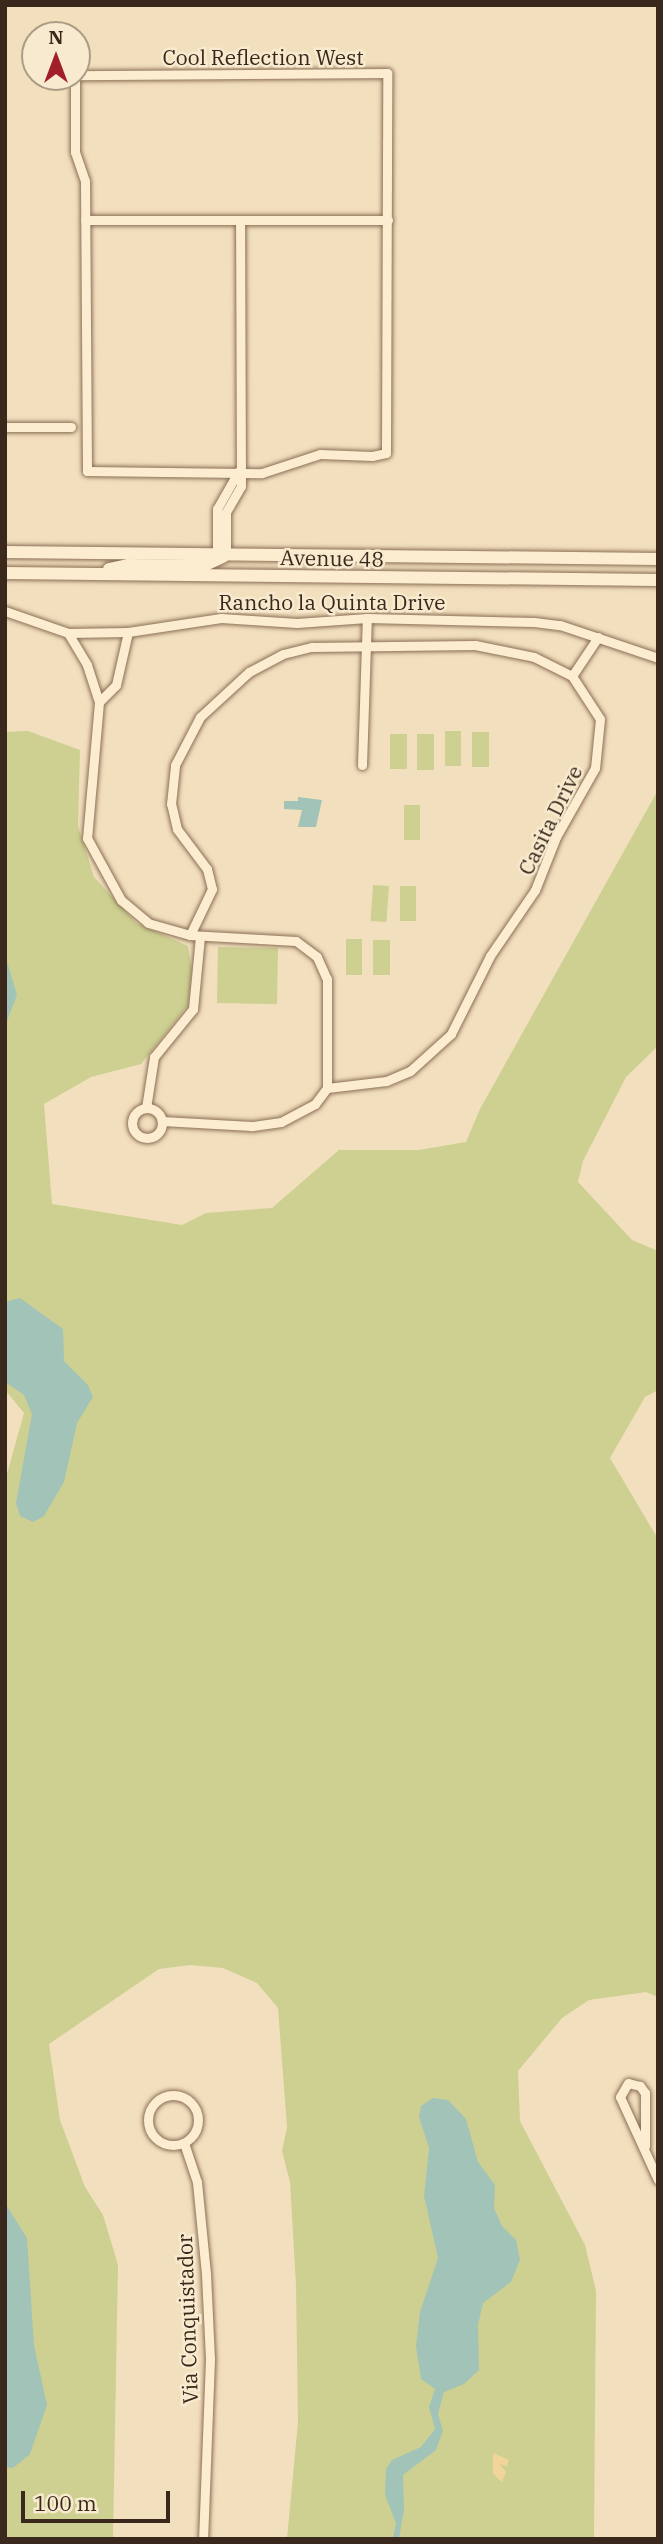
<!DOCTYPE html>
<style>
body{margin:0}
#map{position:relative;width:663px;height:2544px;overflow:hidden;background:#f2dfbe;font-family:"IBM Plex Serif",serif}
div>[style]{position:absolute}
.green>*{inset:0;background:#cdd091;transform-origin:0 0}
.sand>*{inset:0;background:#f0d498}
.water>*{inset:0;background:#a2c3b7}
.roads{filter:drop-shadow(0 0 2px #8b6f55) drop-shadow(0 0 2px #8b6f55)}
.street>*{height:9px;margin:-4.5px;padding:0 4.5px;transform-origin:4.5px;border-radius:4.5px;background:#fcedd1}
.street>.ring{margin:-4.5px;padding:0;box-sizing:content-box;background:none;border:9px solid #fcedd1;border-radius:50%}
.secondary>*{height:12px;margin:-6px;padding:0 6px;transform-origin:6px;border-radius:6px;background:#fcedd1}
span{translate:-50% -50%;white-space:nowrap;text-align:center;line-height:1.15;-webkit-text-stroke:5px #f8eace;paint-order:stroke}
.street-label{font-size:21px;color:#39281b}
.frame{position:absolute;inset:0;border:7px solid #39281b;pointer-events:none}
.north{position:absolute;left:21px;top:21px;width:70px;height:70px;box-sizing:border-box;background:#f8eace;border:2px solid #ac9c86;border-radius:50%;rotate:0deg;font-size:19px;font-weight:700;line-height:28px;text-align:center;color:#39281b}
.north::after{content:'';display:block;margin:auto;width:24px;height:32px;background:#a01f28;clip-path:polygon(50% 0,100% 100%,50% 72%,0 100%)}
.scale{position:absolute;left:21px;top:2491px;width:149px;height:32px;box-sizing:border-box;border:4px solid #39281b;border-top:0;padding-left:9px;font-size:21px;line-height:24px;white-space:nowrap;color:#39281b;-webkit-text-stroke:5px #f8eace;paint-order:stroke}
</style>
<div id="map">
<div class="green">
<div style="clip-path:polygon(28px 731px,80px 750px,78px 826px,94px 877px,136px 923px,188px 946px,192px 970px,188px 1005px,141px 1064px,91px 1077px,44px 1104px,52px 1204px,182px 1225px,206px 1213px,272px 1208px,339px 1150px,419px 1150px,466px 1142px,480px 1109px,658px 790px,658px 1046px,626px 1077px,583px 1161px,578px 1182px,632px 1240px,658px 1251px,658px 1390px,645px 1397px,610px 1458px,658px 1539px,658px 1997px,646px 1992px,589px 2000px,562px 2018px,518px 2071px,520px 2121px,585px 2245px,596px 2291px,594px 2539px,287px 2539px,298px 2422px,296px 2285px,290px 2182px,282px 2151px,287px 2127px,278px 2008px,257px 1983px,223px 1968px,190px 1965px,159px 1969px,49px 2044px,60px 2120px,85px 2187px,103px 2215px,118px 2265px,113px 2539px,5px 2539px,5px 1481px,24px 1413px,5px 1390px,5px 732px)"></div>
<div style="left:445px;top:731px;width:16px;height:35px"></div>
<div style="left:472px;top:732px;width:17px;height:35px"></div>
<div style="left:390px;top:734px;width:17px;height:35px"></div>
<div style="left:417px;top:734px;width:17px;height:36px"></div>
<div style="left:404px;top:805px;width:16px;height:35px"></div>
<div style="left:373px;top:885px;width:16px;height:36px;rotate:4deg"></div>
<div style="left:400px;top:886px;width:16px;height:35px"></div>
<div style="left:346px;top:939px;width:16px;height:36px"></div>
<div style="left:373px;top:940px;width:17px;height:35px"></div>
<div style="left:218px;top:947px;width:60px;height:56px;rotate:1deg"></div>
</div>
<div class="sand">
<div style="clip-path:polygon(493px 2453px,509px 2460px,507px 2466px,500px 2464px,506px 2472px,502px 2482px,493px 2474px)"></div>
</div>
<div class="water">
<div style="clip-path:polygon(298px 797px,322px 800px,316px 827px,298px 827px,302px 810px,284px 809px,284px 801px,298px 801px)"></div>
<div style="clip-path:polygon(5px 955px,17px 995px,5px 1026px)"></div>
<div style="clip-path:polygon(20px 1298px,63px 1329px,64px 1361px,88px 1385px,93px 1397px,77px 1423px,64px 1482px,44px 1516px,33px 1522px,20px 1516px,16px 1503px,32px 1414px,24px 1395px,5px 1382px,5px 1302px)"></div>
<div style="clip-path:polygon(433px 2098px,448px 2100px,466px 2119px,478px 2162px,495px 2185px,494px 2208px,502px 2226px,516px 2240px,520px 2260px,511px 2282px,483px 2303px,478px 2325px,479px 2370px,464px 2384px,444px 2392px,438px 2414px,443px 2431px,436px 2450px,403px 2475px,404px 2509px,399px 2539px,393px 2539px,396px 2523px,385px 2495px,386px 2469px,392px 2460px,421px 2447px,435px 2429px,429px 2407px,435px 2389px,421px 2379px,416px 2346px,420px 2312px,438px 2258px,424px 2196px,429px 2148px,419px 2117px,421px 2106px)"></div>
<div style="clip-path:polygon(5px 2203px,27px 2238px,34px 2345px,47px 2405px,30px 2454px,13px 2468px,5px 2467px)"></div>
</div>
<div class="roads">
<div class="street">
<div style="left:75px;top:77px;width:75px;rotate:90deg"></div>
<div style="left:75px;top:152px;width:31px;rotate:71deg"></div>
<div style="left:85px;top:181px;width:290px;rotate:89.6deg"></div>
<div style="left:87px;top:471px;width:175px;rotate:0.7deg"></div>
<div style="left:262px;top:473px;width:61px;rotate:-18.1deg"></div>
<div style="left:320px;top:454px;width:52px;rotate:2.2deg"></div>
<div style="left:372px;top:456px;width:14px;rotate:-12deg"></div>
<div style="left:386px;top:453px;width:380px;rotate:-89.8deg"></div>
<div style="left:387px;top:73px;width:310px;rotate:179.6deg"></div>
<div style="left:85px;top:220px;width:303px"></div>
<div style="left:5px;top:427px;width:66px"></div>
<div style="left:217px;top:554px;width:45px;rotate:-90deg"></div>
<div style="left:217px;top:509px;width:43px;rotate:-60.4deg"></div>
<div style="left:226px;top:554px;width:42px;rotate:-90deg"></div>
<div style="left:226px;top:512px;width:30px;rotate:-60deg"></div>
<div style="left:241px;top:486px;width:266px;rotate:-90.2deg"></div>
<div style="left:5px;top:611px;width:67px;rotate:19.2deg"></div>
<div style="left:68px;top:633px;width:60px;rotate:-1deg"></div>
<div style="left:128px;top:632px;width:94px;rotate:-8.6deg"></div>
<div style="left:221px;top:618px;width:76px;rotate:3.8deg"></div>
<div style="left:297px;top:623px;width:70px;rotate:-4.1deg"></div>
<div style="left:367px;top:618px;width:167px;rotate:1.4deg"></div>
<div style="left:534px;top:622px;width:26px;rotate:7deg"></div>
<div style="left:560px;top:625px;width:103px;rotate:18.6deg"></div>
<div style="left:68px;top:633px;width:37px;rotate:59deg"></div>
<div style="left:87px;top:665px;width:39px;rotate:72deg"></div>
<div style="left:99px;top:702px;width:137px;rotate:95deg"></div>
<div style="left:87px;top:838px;width:71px;rotate:61.3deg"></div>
<div style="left:121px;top:900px;width:35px;rotate:40deg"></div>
<div style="left:148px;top:923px;width:44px;rotate:15.9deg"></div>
<div style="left:190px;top:935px;width:106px;rotate:3.2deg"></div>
<div style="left:296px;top:941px;width:26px;rotate:37deg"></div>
<div style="left:317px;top:957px;width:24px;rotate:66deg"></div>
<div style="left:327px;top:979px;width:109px;rotate:90deg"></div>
<div style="left:327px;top:1088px;width:20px;rotate:127deg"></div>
<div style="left:315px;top:1104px;width:38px;rotate:152deg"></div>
<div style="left:281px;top:1122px;width:30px;rotate:172deg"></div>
<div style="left:251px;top:1126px;width:89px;rotate:-176.8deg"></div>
<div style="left:572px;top:676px;width:47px;rotate:-56.3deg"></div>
<div style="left:99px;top:702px;width:24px;rotate:-45deg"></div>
<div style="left:116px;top:685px;width:54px;rotate:-77.2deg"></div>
<div style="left:362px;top:765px;width:147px;rotate:-88.1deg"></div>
<div style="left:190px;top:935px;width:51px;rotate:-64.4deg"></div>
<div style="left:212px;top:889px;width:21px;rotate:-104deg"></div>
<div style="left:207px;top:869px;width:50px;rotate:-126.9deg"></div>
<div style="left:177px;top:829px;width:26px;rotate:-103deg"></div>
<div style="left:171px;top:804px;width:39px;rotate:-84deg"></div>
<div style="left:175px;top:765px;width:54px;rotate:-62.5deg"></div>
<div style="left:200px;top:717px;width:67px;rotate:-42.6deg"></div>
<div style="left:249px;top:672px;width:38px;rotate:-28deg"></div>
<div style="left:283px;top:654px;width:30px;rotate:-14deg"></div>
<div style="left:312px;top:647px;width:163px;rotate:-0.7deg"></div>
<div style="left:475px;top:645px;width:60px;rotate:11.5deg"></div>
<div style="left:534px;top:657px;width:42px;rotate:26.6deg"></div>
<div style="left:572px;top:676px;width:51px;rotate:56.9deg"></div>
<div style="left:600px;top:719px;width:49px;rotate:95.8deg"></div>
<div style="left:595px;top:768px;width:79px;rotate:119.5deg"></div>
<div style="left:556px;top:837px;width:57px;rotate:111.6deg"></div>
<div style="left:535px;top:890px;width:80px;rotate:124.3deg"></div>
<div style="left:490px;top:956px;width:87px;rotate:116.6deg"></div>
<div style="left:451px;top:1034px;width:55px;rotate:137.9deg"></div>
<div style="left:410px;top:1071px;width:26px;rotate:157deg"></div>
<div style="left:386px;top:1081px;width:59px;rotate:173.2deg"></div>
<div style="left:146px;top:1108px;width:52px;rotate:-81.1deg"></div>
<div style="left:154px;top:1057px;width:62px;rotate:-50.9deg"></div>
<div style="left:193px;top:1009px;width:73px;rotate:-84.5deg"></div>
<div class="ring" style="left:132px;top:1108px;width:21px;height:21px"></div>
<div class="ring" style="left:148px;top:2095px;width:41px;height:41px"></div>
<div style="left:184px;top:2143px;width:41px;rotate:71.6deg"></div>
<div style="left:197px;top:2182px;width:92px;rotate:84.4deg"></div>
<div style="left:206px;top:2274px;width:85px;rotate:87.3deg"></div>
<div style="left:210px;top:2359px;width:180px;rotate:92.2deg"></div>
<div style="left:645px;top:2146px;width:53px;rotate:-90deg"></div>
<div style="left:645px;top:2093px;width:9px;rotate:-126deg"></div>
<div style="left:640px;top:2086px;width:12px;rotate:-166deg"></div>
<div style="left:628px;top:2083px;width:16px;rotate:120deg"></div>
<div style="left:620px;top:2097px;width:91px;rotate:65.4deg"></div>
</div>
<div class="secondary">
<div style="left:5px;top:552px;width:653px;rotate:0.61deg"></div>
<div style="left:109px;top:569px;width:19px;rotate:-12deg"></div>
<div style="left:128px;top:565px;width:75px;rotate:0.8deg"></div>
<div style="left:203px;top:566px;width:23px;rotate:-25deg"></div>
<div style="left:5px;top:573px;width:653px;rotate:0.61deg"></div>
</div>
</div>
<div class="street-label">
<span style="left:263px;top:57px">Cool Reflection West</span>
<span style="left:332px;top:558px;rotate:1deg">Avenue 48</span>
<span style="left:332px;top:602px">Rancho la Quinta Drive</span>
<span style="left:550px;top:820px;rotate:-64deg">Casita Drive</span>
<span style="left:187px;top:2319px;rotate:-92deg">Via Conquistador</span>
</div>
<div class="frame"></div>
<div class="north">N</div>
<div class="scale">100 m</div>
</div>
